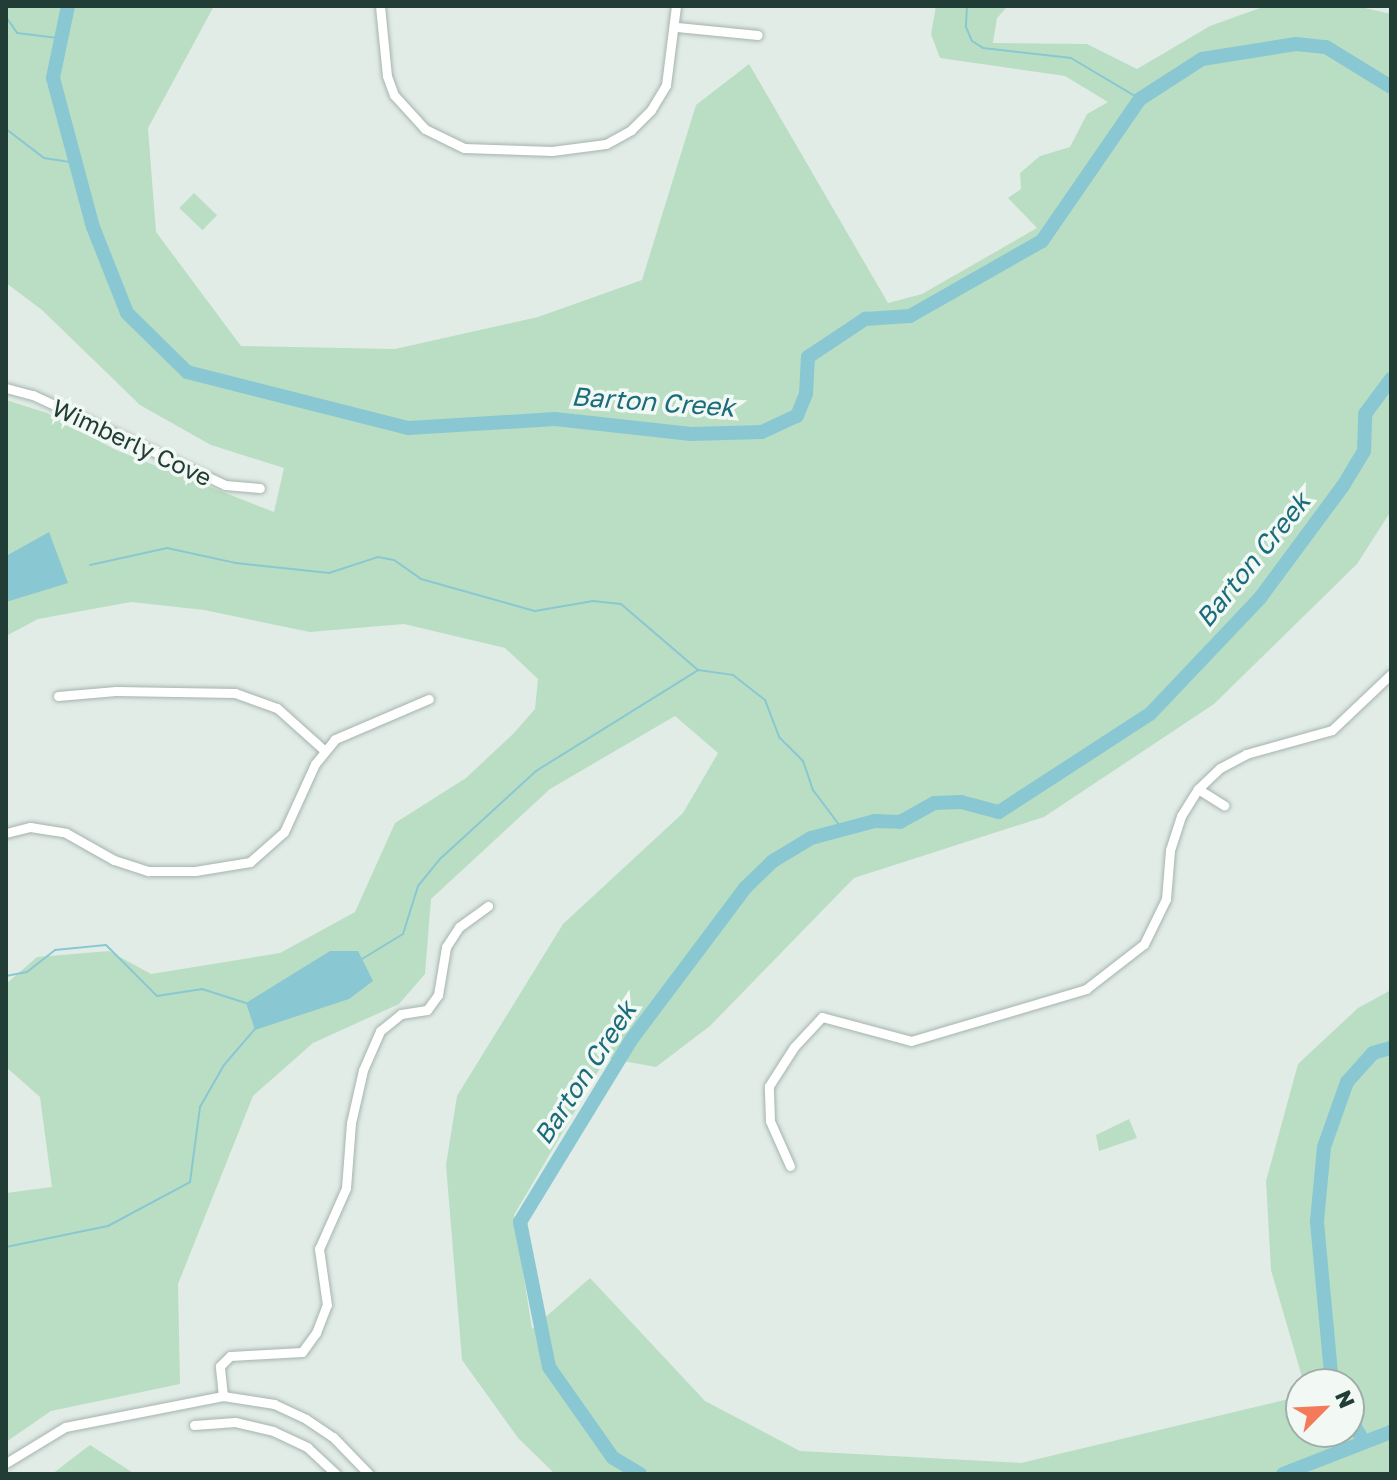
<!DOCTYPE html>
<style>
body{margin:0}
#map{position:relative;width:1397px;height:1480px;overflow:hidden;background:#e2ece7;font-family:"Golos Text",sans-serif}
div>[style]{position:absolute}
.green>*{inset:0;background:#badec3;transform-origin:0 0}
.water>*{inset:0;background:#89c8d2}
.stream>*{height:2px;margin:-1px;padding:0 1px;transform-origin:1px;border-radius:1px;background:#89c8d2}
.river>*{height:14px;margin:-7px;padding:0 7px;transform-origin:7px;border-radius:7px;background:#89c8d2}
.roads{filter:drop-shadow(0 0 2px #a5b4ae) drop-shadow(0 0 2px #a5b4ae)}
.minor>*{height:9px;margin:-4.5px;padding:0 4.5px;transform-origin:4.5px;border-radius:4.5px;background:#fff}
span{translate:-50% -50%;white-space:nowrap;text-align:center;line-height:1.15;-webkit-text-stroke:7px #f2f9f5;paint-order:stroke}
.street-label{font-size:24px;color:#223d35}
.water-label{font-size:26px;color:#1b6c7a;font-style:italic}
.frame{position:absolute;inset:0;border:8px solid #223d35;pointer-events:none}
.north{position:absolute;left:1285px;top:1368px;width:80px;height:80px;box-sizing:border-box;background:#f2f9f5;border:2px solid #9faea8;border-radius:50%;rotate:66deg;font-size:22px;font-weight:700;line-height:32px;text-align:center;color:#223d35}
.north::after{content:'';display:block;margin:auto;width:28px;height:36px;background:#f37b59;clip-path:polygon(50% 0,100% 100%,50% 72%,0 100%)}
</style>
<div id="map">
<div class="green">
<div style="clip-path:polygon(6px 6px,214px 6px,148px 128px,156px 232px,241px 346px,395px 349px,538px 317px,642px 280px,696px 105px,749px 64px,888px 303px,922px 294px,1037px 228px,1008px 198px,1021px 189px,1020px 173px,1040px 156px,1070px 147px,1087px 114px,1108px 102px,1065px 76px,940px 58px,931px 34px,936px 6px,1008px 6px,997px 18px,993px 43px,1087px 44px,1137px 69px,1210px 26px,1260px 8px,1256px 6px,1356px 6px,1391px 14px,1391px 511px,1357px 564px,1214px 704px,1044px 817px,854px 878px,710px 1026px,656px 1067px,606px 1058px,514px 1215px,532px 1329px,590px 1278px,705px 1401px,800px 1451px,1021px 1463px,1301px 1396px,1301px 1432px,1349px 1432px,1349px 1384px,1304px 1384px,1271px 1270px,1266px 1181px,1298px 1064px,1358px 1008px,1391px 990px,1391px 1474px,555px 1474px,518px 1438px,462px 1360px,446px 1165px,457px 1096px,563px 924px,683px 813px,718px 753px,675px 716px,550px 789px,431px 899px,425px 974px,399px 1004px,313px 1043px,253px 1096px,178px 1284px,180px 1384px,51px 1411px,6px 1442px,6px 1193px,52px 1187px,40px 1097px,6px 1067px,6px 984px,37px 957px,109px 951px,151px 974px,280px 953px,355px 912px,395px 823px,466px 778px,514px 733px,535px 709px,538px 679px,505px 648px,404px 624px,310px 632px,204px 610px,131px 602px,38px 619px,6px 636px,6px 400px,47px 413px,116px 450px,274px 512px,284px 468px,211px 445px,140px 405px,42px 310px,6px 283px)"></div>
<div style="left:194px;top:193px;width:32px;height:21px;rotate:44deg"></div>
<div style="clip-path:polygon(1129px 1119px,1137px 1138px,1099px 1151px,1096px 1135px)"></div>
<div style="clip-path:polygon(90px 1445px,135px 1474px,52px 1474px)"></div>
</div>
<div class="water">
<div style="clip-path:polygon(49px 532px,68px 583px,6px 602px,6px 556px)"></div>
<div style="clip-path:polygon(330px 951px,358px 951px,373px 981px,349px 999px,255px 1030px,246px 1003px)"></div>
</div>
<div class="stream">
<div style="left:967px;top:6px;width:21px;rotate:93deg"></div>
<div style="left:966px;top:27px;width:15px;rotate:67deg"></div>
<div style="left:972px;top:41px;width:13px;rotate:32deg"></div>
<div style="left:983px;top:48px;width:89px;rotate:6.5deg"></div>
<div style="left:1071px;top:58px;width:80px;rotate:30.7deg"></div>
<div style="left:6px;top:17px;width:19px;rotate:55deg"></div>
<div style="left:17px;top:33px;width:41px;rotate:7deg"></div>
<div style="left:6px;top:129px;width:48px;rotate:37.3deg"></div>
<div style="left:44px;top:158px;width:31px;rotate:9deg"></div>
<div style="left:90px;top:565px;width:79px;rotate:-12.4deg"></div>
<div style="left:167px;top:548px;width:71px;rotate:12.3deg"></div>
<div style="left:236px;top:563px;width:94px;rotate:6.1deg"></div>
<div style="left:329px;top:573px;width:52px;rotate:-18.1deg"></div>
<div style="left:378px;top:557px;width:16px;rotate:11deg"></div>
<div style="left:394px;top:560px;width:33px;rotate:35deg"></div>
<div style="left:421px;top:579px;width:118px;rotate:15.7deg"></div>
<div style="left:535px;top:611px;width:59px;rotate:-9.8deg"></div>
<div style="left:593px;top:601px;width:28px;rotate:6deg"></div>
<div style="left:621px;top:604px;width:101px;rotate:40.6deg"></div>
<div style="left:698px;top:670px;width:35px;rotate:8deg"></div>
<div style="left:733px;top:675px;width:41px;rotate:38deg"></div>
<div style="left:765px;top:700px;width:40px;rotate:69deg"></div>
<div style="left:779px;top:737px;width:34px;rotate:45deg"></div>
<div style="left:803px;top:761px;width:31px;rotate:71deg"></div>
<div style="left:813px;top:790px;width:50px;rotate:53.1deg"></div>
<div style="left:362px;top:959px;width:48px;rotate:-31.4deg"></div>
<div style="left:403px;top:934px;width:50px;rotate:-72.6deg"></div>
<div style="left:418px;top:886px;width:35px;rotate:-51deg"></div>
<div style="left:440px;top:859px;width:130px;rotate:-42.5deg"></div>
<div style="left:536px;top:771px;width:191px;rotate:-31.9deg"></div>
<div style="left:6px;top:976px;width:21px;rotate:-11deg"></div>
<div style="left:27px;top:972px;width:36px;rotate:-38deg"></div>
<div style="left:55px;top:950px;width:51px;rotate:-5.6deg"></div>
<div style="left:106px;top:945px;width:72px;rotate:45deg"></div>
<div style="left:157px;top:996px;width:46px;rotate:-8.8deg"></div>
<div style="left:202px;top:989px;width:46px;rotate:17.7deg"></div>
<div style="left:6px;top:1247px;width:104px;rotate:-11.6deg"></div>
<div style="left:108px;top:1226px;width:93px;rotate:-28.2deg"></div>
<div style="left:190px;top:1182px;width:76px;rotate:-82.4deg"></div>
<div style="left:200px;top:1107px;width:48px;rotate:-60.3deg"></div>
<div style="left:224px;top:1065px;width:48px;rotate:-49.3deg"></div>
</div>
<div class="river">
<div style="left:68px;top:6px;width:74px;rotate:101.8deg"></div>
<div style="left:53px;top:78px;width:154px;rotate:75deg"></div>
<div style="left:93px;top:227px;width:92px;rotate:68.4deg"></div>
<div style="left:127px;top:313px;width:84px;rotate:44.5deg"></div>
<div style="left:187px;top:372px;width:229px;rotate:14.2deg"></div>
<div style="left:409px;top:428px;width:146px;rotate:-3.5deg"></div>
<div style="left:555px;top:419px;width:137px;rotate:6.3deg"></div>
<div style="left:691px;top:434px;width:71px;rotate:-1.6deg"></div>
<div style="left:762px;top:432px;width:38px;rotate:-25deg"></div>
<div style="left:797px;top:416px;width:24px;rotate:-68deg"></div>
<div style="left:806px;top:394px;width:37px;rotate:-87deg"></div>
<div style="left:808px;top:357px;width:69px;rotate:-33.7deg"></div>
<div style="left:865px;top:319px;width:45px;rotate:-3.8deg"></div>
<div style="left:910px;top:316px;width:152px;rotate:-29.6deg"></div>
<div style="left:1042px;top:241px;width:173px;rotate:-55.4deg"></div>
<div style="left:1140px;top:99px;width:74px;rotate:-32.8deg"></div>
<div style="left:1202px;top:59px;width:95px;rotate:-9.1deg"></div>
<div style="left:1296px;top:44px;width:30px;rotate:6deg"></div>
<div style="left:1326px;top:47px;width:76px;rotate:31.6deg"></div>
<div style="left:1332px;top:1384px;width:164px;rotate:-95.3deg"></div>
<div style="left:1317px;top:1221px;width:74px;rotate:-84.6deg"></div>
<div style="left:1324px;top:1147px;width:69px;rotate:-70.5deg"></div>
<div style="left:1347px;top:1082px;width:39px;rotate:-48deg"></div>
<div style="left:1373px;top:1053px;width:19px;rotate:-16deg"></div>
<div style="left:1349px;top:1417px;width:29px;rotate:59deg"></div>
<div style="left:640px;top:1474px;width:31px;rotate:-149deg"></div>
<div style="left:613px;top:1458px;width:111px;rotate:-125.1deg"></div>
<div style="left:549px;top:1367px;width:148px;rotate:-101.3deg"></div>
<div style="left:520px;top:1222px;width:213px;rotate:-58.6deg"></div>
<div style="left:631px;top:1040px;width:191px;rotate:-53.1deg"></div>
<div style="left:746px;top:887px;width:37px;rotate:-44deg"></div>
<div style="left:773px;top:861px;width:44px;rotate:-31.2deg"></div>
<div style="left:811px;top:838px;width:66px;rotate:-14.9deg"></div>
<div style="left:875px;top:821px;width:25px;rotate:2deg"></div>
<div style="left:900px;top:822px;width:39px;rotate:-29deg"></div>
<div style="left:934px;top:803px;width:27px;rotate:-2deg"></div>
<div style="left:961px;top:802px;width:39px;rotate:15deg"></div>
<div style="left:999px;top:812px;width:180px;rotate:-33deg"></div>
<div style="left:1150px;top:714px;width:160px;rotate:-46.5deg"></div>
<div style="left:1260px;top:598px;width:139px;rotate:-53.5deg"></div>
<div style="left:1343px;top:486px;width:41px;rotate:-59deg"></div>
<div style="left:1364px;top:451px;width:37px;rotate:-88deg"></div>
<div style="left:1365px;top:414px;width:44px;rotate:-53.4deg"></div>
<div style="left:1283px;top:1474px;width:116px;rotate:-21.3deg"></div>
</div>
<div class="roads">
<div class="minor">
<div style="left:380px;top:6px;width:70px;rotate:84.3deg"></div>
<div style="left:387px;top:76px;width:20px;rotate:70deg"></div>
<div style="left:394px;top:95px;width:46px;rotate:47.6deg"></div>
<div style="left:425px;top:129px;width:43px;rotate:26deg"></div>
<div style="left:464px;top:148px;width:88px;rotate:2deg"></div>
<div style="left:552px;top:151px;width:54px;rotate:-7.4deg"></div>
<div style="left:606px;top:144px;width:29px;rotate:-29deg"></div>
<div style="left:631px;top:130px;width:28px;rotate:-45deg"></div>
<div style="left:651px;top:110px;width:29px;rotate:-59deg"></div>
<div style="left:666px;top:85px;width:80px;rotate:-82.8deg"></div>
<div style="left:677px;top:27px;width:81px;rotate:5.6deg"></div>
<div style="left:6px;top:388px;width:28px;rotate:15deg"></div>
<div style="left:33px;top:395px;width:212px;rotate:25.1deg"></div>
<div style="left:225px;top:485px;width:35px;rotate:5deg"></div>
<div style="left:58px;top:696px;width:58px;rotate:-4.9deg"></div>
<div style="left:116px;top:691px;width:119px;rotate:1deg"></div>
<div style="left:235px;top:693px;width:45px;rotate:19.7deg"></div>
<div style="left:277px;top:708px;width:63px;rotate:41.8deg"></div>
<div style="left:1198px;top:789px;width:31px;rotate:32deg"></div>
<div style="left:6px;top:833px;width:25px;rotate:-14deg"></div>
<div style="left:30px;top:827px;width:36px;rotate:9deg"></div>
<div style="left:66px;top:833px;width:55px;rotate:29.4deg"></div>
<div style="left:114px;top:860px;width:36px;rotate:18deg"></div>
<div style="left:148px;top:871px;width:47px"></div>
<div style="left:195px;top:871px;width:56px;rotate:-9.3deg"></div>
<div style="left:250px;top:862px;width:45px;rotate:-41.4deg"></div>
<div style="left:284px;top:832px;width:75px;rotate:-65.5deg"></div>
<div style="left:315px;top:764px;width:32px;rotate:-51deg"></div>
<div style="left:335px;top:739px;width:102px;rotate:-23.1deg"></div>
<div style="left:790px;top:1166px;width:49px;rotate:-114deg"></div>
<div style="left:770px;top:1121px;width:35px;rotate:-92deg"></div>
<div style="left:769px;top:1086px;width:46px;rotate:-57.3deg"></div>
<div style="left:794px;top:1047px;width:41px;rotate:-47deg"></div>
<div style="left:822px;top:1017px;width:92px;rotate:15.1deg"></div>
<div style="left:911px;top:1041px;width:183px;rotate:-16.5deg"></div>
<div style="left:1086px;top:989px;width:73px;rotate:-37.8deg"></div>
<div style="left:1144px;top:944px;width:50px;rotate:-63.9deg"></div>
<div style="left:1166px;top:899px;width:49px;rotate:-85.3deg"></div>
<div style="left:1170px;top:850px;width:36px;rotate:-72deg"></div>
<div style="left:1181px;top:816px;width:32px;rotate:-58deg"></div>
<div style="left:1198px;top:789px;width:30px;rotate:-44deg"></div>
<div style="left:1220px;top:768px;width:30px;rotate:-28deg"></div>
<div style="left:1246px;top:754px;width:89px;rotate:-15.6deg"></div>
<div style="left:1332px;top:730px;width:81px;rotate:-43.5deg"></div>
<div style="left:223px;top:1396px;width:30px;rotate:-96deg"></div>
<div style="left:220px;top:1366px;width:14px;rotate:-45deg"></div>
<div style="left:230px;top:1356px;width:72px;rotate:-3.2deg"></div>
<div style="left:302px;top:1352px;width:24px;rotate:-54deg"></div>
<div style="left:316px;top:1333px;width:30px;rotate:-69deg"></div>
<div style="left:327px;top:1305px;width:57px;rotate:-98.1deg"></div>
<div style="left:319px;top:1249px;width:67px;rotate:-66.1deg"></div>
<div style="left:346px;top:1188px;width:65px;rotate:-85.6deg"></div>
<div style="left:351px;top:1123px;width:54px;rotate:-77.2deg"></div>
<div style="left:363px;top:1070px;width:43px;rotate:-66.4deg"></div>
<div style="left:380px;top:1031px;width:27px;rotate:-39deg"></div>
<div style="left:401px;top:1014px;width:26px;rotate:-9deg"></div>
<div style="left:427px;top:1010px;width:19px;rotate:-54deg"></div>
<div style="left:438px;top:995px;width:49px;rotate:-80.5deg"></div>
<div style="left:446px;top:947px;width:24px;rotate:-57deg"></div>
<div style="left:459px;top:927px;width:36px;rotate:-36deg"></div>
<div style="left:194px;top:1425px;width:41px;rotate:-4.2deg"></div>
<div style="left:235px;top:1422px;width:39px;rotate:13deg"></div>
<div style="left:273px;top:1431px;width:38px;rotate:25deg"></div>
<div style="left:307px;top:1447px;width:40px;rotate:43deg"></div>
<div style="left:6px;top:1463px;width:69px;rotate:-31.4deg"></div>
<div style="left:65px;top:1427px;width:161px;rotate:-11.1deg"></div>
<div style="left:223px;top:1396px;width:52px;rotate:8.9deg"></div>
<div style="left:274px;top:1404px;width:35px;rotate:25deg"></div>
<div style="left:306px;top:1419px;width:32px;rotate:34deg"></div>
<div style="left:333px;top:1437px;width:52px;rotate:45.8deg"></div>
</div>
</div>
<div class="street-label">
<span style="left:132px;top:442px;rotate:25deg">Wimberly Cove</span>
</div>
<div class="water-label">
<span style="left:653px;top:402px;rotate:4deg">Barton Creek</span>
<span style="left:1253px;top:560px;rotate:-51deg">Barton Creek</span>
<span style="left:585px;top:1073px;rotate:-57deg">Barton Creek</span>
</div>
<div class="frame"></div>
<div class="north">N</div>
</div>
